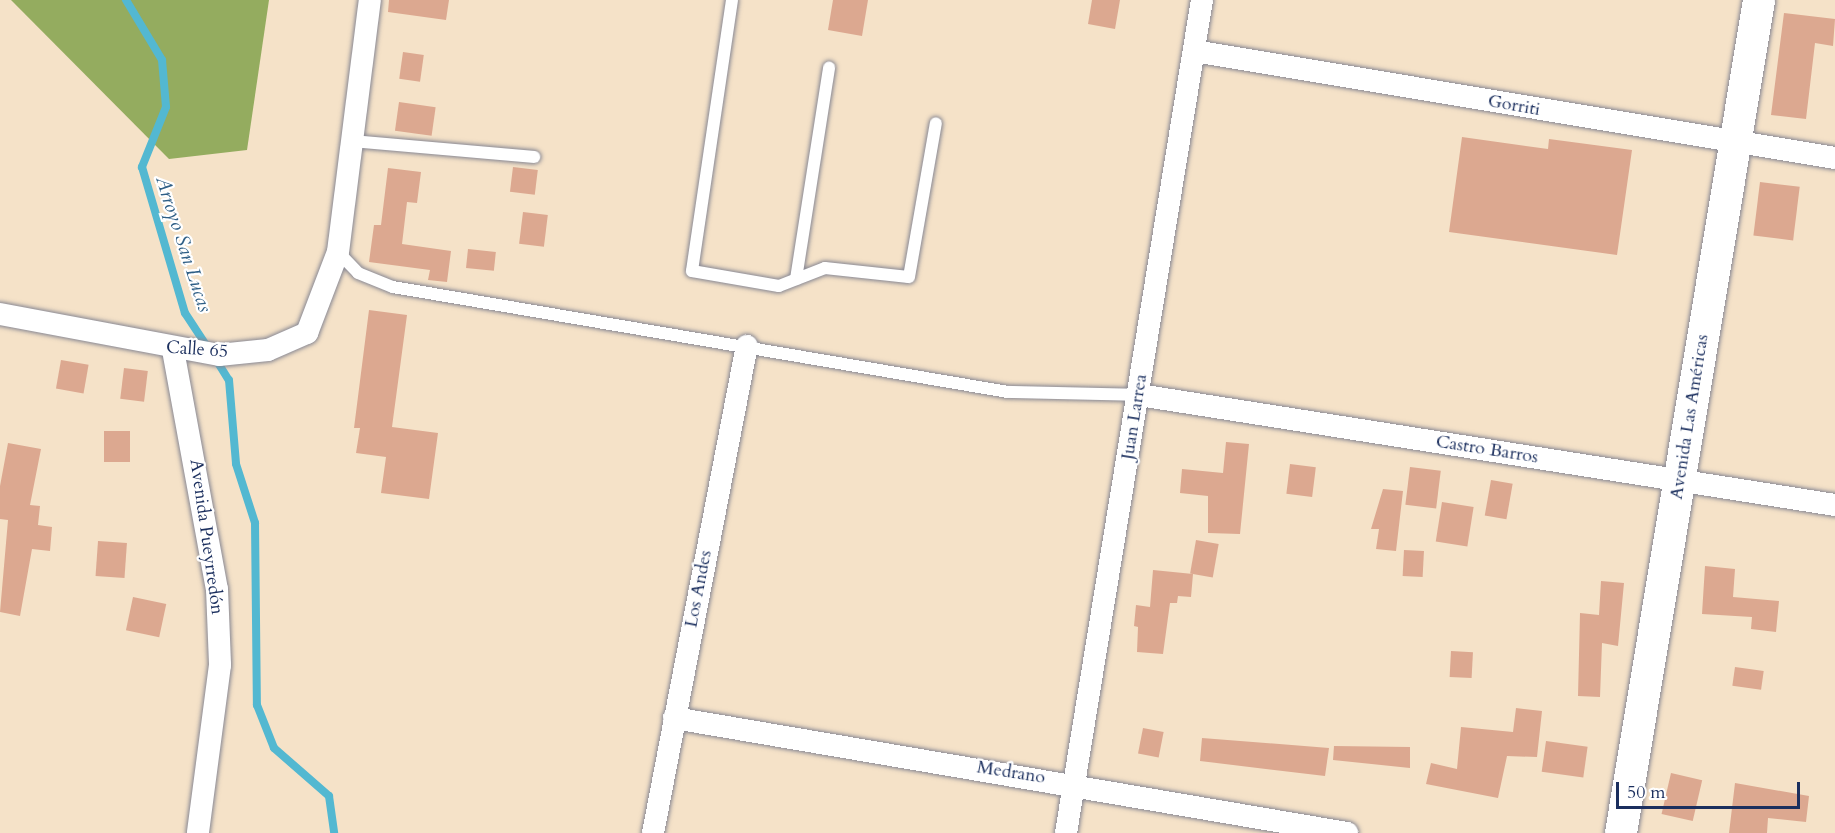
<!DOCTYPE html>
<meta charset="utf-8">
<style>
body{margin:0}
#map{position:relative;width:1835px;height:833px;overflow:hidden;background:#f5e2c8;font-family:Cardo,serif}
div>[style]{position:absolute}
.forest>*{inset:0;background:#94ac5f}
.stream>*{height:8px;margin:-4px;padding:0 4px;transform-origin:4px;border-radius:4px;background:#53b8d1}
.building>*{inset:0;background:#dca890;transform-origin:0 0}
.roads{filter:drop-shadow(0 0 2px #888893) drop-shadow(0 0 2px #888893)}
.lane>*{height:12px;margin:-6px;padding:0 6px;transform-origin:6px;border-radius:6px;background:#fff}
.street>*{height:22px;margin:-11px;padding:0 11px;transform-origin:11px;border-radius:11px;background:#fff}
.secondary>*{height:32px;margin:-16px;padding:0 16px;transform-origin:16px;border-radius:16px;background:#fff}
span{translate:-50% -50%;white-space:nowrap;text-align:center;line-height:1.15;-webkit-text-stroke:4.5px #fff;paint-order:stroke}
.street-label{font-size:18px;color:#1b2f5e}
.water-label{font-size:20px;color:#2f5f86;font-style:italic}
.scale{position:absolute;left:1616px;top:782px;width:184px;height:27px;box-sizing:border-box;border:3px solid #1b2f5e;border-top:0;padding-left:8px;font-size:18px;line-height:21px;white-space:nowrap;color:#1b2f5e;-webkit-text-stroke:4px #fff;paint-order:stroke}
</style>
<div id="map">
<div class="forest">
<div style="clip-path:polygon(11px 0,269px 0,247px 150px,169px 159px)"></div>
</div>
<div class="stream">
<div style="left:126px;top:0;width:70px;rotate:59deg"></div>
<div style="left:162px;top:60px;width:47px;rotate:85.1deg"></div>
<div style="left:166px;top:107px;width:65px;rotate:111.8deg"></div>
<div style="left:142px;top:167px;width:152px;rotate:73.6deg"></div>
<div style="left:185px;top:313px;width:42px;rotate:56.7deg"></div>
<div style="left:215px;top:358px;width:26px;rotate:58deg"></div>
<div style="left:229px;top:380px;width:84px;rotate:85.2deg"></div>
<div style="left:236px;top:464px;width:62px;rotate:72.1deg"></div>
<div style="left:255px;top:523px;width:182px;rotate:89.4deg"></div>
<div style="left:257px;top:705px;width:46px;rotate:68.4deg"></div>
<div style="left:274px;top:748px;width:73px;rotate:41.1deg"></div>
<div style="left:329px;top:796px;width:37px;rotate:82deg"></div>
</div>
<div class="building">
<div style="clip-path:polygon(389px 0,449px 0,446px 20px,388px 12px)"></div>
<div style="clip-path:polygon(833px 0,868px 0,862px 36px,828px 30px)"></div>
<div style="clip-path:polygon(1092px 0,1120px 0,1115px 29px,1088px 24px)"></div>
<div style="clip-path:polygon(1784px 13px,1835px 19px,1833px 46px,1815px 43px,1806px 119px,1771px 115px)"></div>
<div style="left:403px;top:52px;width:21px;height:27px;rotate:8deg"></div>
<div style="left:399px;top:102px;width:37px;height:29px;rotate:8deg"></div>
<div style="clip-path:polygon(1462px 137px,1548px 149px,1549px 139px,1632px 150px,1617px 255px,1449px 232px)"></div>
<div style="left:513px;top:167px;width:25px;height:25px;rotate:7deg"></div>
<div style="clip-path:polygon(388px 168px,421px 172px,417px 203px,407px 202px,402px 244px,451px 251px,447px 282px,428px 280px,430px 270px,369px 262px,374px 225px,381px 225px)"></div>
<div style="left:1760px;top:182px;width:40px;height:54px;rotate:7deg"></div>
<div style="left:523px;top:212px;width:25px;height:32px;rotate:7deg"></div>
<div style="left:468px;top:249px;width:28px;height:19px;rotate:6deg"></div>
<div style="clip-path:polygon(369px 310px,407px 315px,392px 427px,438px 433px,429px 499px,381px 493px,386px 457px,356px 453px,360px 428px,354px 428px)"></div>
<div style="left:61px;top:360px;width:28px;height:29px;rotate:10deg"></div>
<div style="left:124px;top:368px;width:24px;height:31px;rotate:7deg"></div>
<div style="left:104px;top:431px;width:26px;height:31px"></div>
<div style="clip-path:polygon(1226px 442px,1249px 444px,1240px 534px,1208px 533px,1208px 496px,1180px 493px,1182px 469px,1223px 473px)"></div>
<div style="clip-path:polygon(8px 443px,41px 449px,30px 505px,40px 506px,38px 525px,52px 527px,50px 551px,32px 549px,20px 616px,0 612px,8px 520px,0 519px,0 486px)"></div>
<div style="left:1290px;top:464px;width:26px;height:30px;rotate:7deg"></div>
<div style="left:1410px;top:467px;width:31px;height:38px;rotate:7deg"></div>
<div style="left:1491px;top:480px;width:22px;height:36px;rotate:10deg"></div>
<div style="clip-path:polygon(1383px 489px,1403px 491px,1396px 551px,1376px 549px,1379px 529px,1371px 529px)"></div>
<div style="left:1442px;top:502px;width:32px;height:40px;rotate:9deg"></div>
<div style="left:1196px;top:540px;width:23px;height:34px;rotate:10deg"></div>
<div style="left:98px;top:541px;width:29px;height:35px;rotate:4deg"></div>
<div style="left:1404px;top:550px;width:20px;height:26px;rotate:3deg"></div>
<div style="clip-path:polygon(1705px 566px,1735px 569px,1733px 597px,1779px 601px,1776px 632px,1751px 629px,1752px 617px,1702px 614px)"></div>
<div style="clip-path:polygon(1153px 570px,1193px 574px,1191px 597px,1178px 596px,1177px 603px,1170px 603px,1163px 654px,1137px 652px,1138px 627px,1134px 626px,1136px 605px,1150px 607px)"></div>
<div style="clip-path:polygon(1601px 581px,1624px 583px,1618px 646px,1602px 643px,1600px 697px,1578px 696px,1580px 613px,1599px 615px)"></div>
<div style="left:133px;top:597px;width:34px;height:34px;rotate:12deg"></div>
<div style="left:1451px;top:651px;width:22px;height:26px;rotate:3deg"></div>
<div style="left:1735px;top:667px;width:29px;height:19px;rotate:8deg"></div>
<div style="clip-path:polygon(1516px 708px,1542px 711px,1537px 757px,1507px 756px,1498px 798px,1426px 784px,1431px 763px,1457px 769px,1461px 727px,1513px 732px)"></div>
<div style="left:1143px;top:728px;width:21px;height:26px;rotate:11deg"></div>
<div style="clip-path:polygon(1202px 738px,1329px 748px,1325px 776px,1200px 761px)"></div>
<div style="left:1546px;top:741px;width:42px;height:31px;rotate:8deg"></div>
<div style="clip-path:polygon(1334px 746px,1410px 747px,1410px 768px,1333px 760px)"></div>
<div style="left:1671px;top:773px;width:32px;height:42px;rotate:13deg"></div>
<div style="clip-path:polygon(1735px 783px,1809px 796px,1806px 822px,1768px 818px,1767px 833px,1729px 833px)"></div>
</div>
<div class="roads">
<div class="lane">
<div style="left:732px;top:0;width:274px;rotate:98.4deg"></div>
<div style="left:692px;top:271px;width:88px;rotate:9.8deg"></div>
<div style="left:779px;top:286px;width:49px;rotate:-21.4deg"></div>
<div style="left:825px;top:268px;width:84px;rotate:6.1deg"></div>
<div style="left:909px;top:277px;width:156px;rotate:-80.1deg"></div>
<div style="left:352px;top:141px;width:183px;rotate:5deg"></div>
<div style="left:338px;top:252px;width:29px;rotate:46deg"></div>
<div style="left:358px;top:273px;width:38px;rotate:22deg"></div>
<div style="left:393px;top:287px;width:624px;rotate:9.69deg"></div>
<div style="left:1008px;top:392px;width:131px;rotate:1.3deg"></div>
<div style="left:796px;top:279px;width:214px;rotate:-81.1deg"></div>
</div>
<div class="street">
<div style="left:1194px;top:51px;width:650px;rotate:9.48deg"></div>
<div style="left:0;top:314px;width:223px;rotate:10.6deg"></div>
<div style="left:219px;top:355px;width:49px;rotate:-5.8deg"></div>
<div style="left:268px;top:350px;width:43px;rotate:-23.6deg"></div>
<div style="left:307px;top:333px;width:87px;rotate:-69.1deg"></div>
<div style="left:338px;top:252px;width:254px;rotate:-82.8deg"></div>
<div style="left:173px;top:350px;width:243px;rotate:79.6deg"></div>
<div style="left:217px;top:589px;width:76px;rotate:87.7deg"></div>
<div style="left:220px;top:665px;width:169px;rotate:97.5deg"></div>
<div style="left:1139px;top:395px;width:705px;rotate:8.98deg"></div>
<div style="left:674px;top:718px;width:683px;rotate:9.7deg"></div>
<div style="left:653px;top:833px;width:496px;rotate:-79.1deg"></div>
<div style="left:1066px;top:833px;width:844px;rotate:-80.73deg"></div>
</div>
<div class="secondary">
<div style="left:1621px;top:833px;width:844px;rotate:-80.59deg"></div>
</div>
</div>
<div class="street-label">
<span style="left:1514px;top:106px;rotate:10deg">Gorriti</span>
<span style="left:197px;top:350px;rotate:4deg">Calle 65</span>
<span style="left:1135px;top:417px;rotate:-81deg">Juan Larrea</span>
<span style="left:1690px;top:417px;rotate:-81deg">Avenida Las Américas</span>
<span style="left:1487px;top:450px;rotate:9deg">Castro Barros</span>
<span style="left:206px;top:537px;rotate:82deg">Avenida Pueyrredón</span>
<span style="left:699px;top:589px;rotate:-79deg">Los Andes</span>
<span style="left:1011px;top:773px;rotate:9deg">Medrano</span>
</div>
<div class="water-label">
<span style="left:184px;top:244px;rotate:72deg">Arroyo San Lucas</span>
</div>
<div class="scale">50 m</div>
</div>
